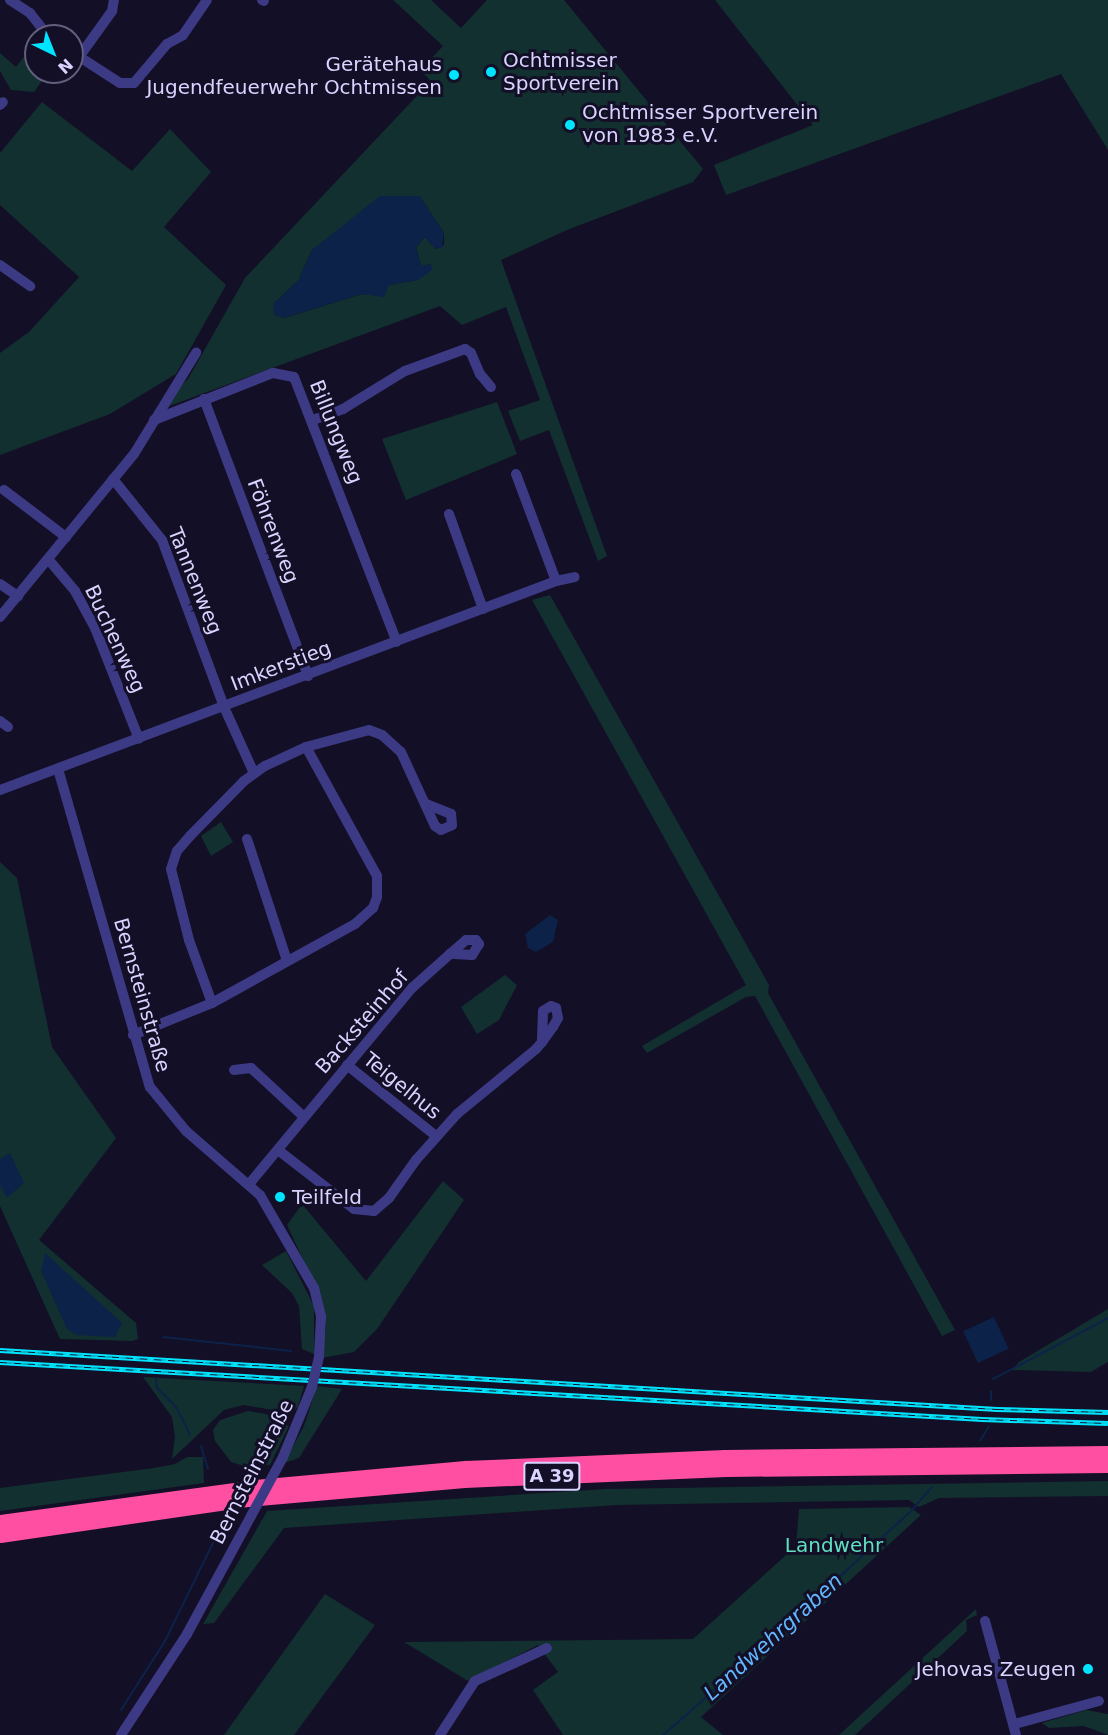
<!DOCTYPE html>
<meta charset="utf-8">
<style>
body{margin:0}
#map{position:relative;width:1108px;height:1735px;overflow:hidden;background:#130f26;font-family:"DejaVu Sans",sans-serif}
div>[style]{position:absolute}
.green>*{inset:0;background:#12302f}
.water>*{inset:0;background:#0c2248;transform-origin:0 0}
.stream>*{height:2px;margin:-1px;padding:0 1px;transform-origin:1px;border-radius:1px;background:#0c2248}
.minor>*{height:10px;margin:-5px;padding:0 5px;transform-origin:5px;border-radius:5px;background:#3d3a85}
.highway>*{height:15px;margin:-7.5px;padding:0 7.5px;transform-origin:7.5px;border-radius:7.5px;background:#ff4fa3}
.rail>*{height:4.5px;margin-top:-2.25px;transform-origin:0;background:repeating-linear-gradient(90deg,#130f26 0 7px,#00e5ff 0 14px);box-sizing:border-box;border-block:2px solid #00e5ff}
.minor-bridge>*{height:10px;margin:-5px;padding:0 5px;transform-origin:5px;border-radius:5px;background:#3d3a85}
.dots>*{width:16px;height:16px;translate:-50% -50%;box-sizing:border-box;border:3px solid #130f26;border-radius:50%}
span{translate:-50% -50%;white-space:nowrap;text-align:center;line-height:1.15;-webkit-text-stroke:6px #130f26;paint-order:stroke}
.shield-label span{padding:2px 4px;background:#130f26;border:2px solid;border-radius:4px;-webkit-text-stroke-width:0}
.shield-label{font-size:18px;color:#d9d4ff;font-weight:700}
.poi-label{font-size:20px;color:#d9d4ff}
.left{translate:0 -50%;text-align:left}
.right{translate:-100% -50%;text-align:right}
.street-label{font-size:20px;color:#d9d4ff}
.park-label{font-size:20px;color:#5fe0c0}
.water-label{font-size:21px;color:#62b6ff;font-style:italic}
.north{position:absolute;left:24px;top:24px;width:60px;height:60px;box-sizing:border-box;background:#130f26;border:2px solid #625e7d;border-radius:50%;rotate:137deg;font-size:16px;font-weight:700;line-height:24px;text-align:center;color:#d9d4ff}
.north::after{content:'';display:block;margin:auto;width:21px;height:27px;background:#00e5ff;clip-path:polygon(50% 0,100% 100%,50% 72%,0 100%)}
</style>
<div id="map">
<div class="green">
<div style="clip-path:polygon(evenodd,393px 0,431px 0,461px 28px,487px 0,564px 0,703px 169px,693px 182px,567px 230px,501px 260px,607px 556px,598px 561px,549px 430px,520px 441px,508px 411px,540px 400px,506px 307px,462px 325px,440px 306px,153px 412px,188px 379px,245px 278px,431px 81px,420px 70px,443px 46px,393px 0,420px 197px,444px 233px,444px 245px,436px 249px,425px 237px,416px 247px,421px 266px,431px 264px,418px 280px,388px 285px,384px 296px,362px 294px,284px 318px,273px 304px,298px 281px,312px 250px,340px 231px,420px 197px)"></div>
<div style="clip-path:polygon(715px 0,1108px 0,1108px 150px,1061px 74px,726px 195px,714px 165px,813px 125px)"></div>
<div style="clip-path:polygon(36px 41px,36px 72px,48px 72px,34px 92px,11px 90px,0 71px,0 53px,16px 67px)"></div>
<div style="clip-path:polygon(42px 102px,132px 171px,170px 129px,211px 172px,164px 227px,226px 285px,176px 374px,110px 414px,0 455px,0 353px,29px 332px,79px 277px,0 205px,0 153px)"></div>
<div style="clip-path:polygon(497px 402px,517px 454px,406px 500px,382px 439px)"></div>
<div style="clip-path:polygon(550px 595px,769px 985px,768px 993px,955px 1330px,942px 1336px,755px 996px,746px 997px,647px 1053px,642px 1046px,746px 985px,532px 600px)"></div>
<div style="clip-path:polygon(221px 822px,233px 842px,211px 856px,201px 836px)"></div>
<div style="clip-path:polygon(0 862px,17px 878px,52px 1047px,116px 1138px,39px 1240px,136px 1323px,138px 1339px,132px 1341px,60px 1339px,0 1206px)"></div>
<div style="clip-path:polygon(505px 975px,517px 985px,499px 1020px,477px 1034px,461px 1007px)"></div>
<div style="clip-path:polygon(443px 1181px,464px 1200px,377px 1329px,354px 1352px,322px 1358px,326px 1326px,322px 1300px,287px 1225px,302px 1204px,366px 1281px)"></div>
<div style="clip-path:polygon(286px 1251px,314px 1306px,314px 1354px,302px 1349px,299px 1306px,292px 1293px,262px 1265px)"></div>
<div style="clip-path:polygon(1108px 1309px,1108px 1362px,1091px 1372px,1012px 1370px,1019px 1362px)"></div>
<div style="clip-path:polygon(143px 1377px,304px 1386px,298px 1407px,290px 1413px,243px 1405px,224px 1410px,172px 1459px,175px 1437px,172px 1417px)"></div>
<div style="clip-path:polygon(317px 1386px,342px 1389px,299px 1458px,284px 1463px,304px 1426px)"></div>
<div style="clip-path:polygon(248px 1411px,266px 1414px,289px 1426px,270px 1465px,247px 1467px,231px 1462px,215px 1441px,213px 1430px,220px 1420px)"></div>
<div style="clip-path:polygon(187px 1457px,203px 1457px,204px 1483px,0 1511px,0 1488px,154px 1468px,175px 1464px)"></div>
<div style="clip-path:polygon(1108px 1481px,1108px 1496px,939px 1498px,919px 1507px,909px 1500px,616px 1505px,284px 1528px,214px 1623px,203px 1624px,267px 1511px,606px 1489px)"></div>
<div style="clip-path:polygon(909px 1507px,921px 1515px,701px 1717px,723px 1735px,563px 1735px,533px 1690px,558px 1672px,538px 1645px,468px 1681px,404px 1642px,693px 1639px,796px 1546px,799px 1509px)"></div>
<div style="clip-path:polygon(325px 1594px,375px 1625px,294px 1735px,224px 1735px)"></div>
<div style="clip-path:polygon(976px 1609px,977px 1615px,966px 1620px,967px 1631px,855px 1735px,839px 1735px)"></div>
<div style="clip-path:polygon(1086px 1710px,1108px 1714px,1108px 1735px,1084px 1726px,1049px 1728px,1042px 1723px)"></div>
</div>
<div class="water">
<div style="clip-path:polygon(380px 196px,420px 196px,444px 233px,442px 248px,436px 249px,425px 237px,416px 247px,421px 266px,431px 264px,432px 270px,418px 280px,389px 285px,384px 297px,362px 294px,283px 318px,274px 315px,273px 304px,298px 281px,312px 250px)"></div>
<div style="clip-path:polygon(550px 915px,558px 920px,553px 942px,536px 952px,528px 948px,525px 934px)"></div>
<div style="clip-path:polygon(10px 1153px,24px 1183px,7px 1198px,0 1185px,0 1159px)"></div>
<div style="clip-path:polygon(45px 1253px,122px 1323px,115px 1337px,77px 1335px,67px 1329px,41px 1271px)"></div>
<div style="left:994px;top:1317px;width:35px;height:34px;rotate:65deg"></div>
</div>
<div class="stream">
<div style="left:163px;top:1337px;width:129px;rotate:6.2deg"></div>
<div style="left:156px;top:1379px;width:9px;rotate:84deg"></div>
<div style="left:157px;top:1388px;width:27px;rotate:45deg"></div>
<div style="left:176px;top:1407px;width:31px;rotate:63deg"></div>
<div style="left:993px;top:1379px;width:130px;rotate:-27.9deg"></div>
<div style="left:991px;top:1400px;width:9px;rotate:-90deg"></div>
<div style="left:980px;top:1441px;width:17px;rotate:-59deg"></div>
<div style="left:201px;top:1446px;width:24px;rotate:73deg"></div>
<div style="left:121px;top:1710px;width:82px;rotate:-57.5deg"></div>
<div style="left:165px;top:1641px;width:123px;rotate:-63.9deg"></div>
<div style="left:663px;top:1735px;width:123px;rotate:-41.1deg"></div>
<div style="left:756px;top:1654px;width:212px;rotate:-42.7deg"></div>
<div style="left:912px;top:1510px;width:30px;rotate:-49deg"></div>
</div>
<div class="minor">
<div style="left:10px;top:0;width:24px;rotate:33deg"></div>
<div style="left:30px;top:13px;width:29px;rotate:52deg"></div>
<div style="left:262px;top:0;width:2px;rotate:27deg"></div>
<div style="left:72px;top:52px;width:57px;rotate:32.9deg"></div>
<div style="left:120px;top:83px;width:14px"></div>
<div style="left:134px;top:83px;width:51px;rotate:-49.8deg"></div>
<div style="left:167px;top:44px;width:18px;rotate:-29deg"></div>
<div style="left:183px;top:35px;width:42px;rotate:-55.6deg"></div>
<div style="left:79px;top:57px;width:57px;rotate:-54.3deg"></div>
<div style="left:112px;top:11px;width:11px;rotate:-80deg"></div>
<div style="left:0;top:105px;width:4px;rotate:-45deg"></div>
<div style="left:0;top:265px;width:37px;rotate:35deg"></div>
<div style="left:204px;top:399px;width:296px;rotate:69.4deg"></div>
<div style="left:154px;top:420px;width:128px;rotate:-21.6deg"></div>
<div style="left:273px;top:373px;width:21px;rotate:11deg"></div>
<div style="left:294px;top:377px;width:284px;rotate:68.8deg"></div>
<div style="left:313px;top:420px;width:32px;rotate:-20deg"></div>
<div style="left:343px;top:409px;width:73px;rotate:-31.5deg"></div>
<div style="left:405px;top:371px;width:64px;rotate:-20.1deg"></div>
<div style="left:465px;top:349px;width:7px;rotate:34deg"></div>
<div style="left:471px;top:353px;width:23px;rotate:67deg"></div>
<div style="left:480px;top:374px;width:17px;rotate:50deg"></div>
<div style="left:516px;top:474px;width:114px;rotate:69.5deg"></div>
<div style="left:113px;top:479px;width:78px;rotate:51.2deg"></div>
<div style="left:162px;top:540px;width:178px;rotate:69.6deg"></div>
<div style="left:224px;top:707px;width:72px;rotate:65.6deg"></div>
<div style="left:4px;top:490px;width:78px;rotate:37.2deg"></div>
<div style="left:449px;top:514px;width:101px;rotate:70.3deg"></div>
<div style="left:48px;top:559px;width:42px;rotate:49.8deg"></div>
<div style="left:75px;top:591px;width:42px;rotate:61.6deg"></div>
<div style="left:95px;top:628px;width:119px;rotate:68.4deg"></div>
<div style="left:0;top:584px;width:22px;rotate:34deg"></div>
<div style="left:0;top:617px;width:211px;rotate:-50.6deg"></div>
<div style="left:134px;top:454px;width:119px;rotate:-58.5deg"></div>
<div style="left:0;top:721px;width:10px;rotate:37deg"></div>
<div style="left:58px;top:769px;width:331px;rotate:73.9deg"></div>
<div style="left:150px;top:1087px;width:57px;rotate:50.7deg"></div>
<div style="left:186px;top:1131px;width:98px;rotate:40.9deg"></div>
<div style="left:260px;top:1195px;width:108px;rotate:59.9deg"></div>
<div style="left:314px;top:1288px;width:30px;rotate:76deg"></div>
<div style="left:321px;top:1317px;width:39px;rotate:93deg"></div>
<div style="left:0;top:790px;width:594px;rotate:-20.6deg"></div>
<div style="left:556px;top:581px;width:19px;rotate:-12deg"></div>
<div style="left:247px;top:839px;width:128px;rotate:71.8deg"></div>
<div style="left:212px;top:1003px;width:67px;rotate:-110.1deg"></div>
<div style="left:189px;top:940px;width:73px;rotate:-104.2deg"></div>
<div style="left:171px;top:869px;width:19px;rotate:-72deg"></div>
<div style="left:177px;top:851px;width:21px;rotate:-49deg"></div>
<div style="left:191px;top:835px;width:76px;rotate:-45.5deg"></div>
<div style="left:244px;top:781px;width:26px;rotate:-36deg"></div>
<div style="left:265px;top:766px;width:45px;rotate:-24.9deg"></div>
<div style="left:306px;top:747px;width:65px;rotate:-15.1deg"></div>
<div style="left:369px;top:730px;width:14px;rotate:21deg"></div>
<div style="left:382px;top:735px;width:25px;rotate:42deg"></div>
<div style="left:401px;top:752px;width:81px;rotate:65.3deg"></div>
<div style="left:435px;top:826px;width:7px;rotate:34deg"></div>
<div style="left:441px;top:830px;width:12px;rotate:-24deg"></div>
<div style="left:452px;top:825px;width:11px;rotate:-95deg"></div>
<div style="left:451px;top:814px;width:27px;rotate:-158deg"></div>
<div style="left:133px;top:1035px;width:85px;rotate:-22.1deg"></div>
<div style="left:212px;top:1003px;width:163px;rotate:-28.9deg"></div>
<div style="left:355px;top:924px;width:24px;rotate:-42deg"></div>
<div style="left:373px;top:908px;width:12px;rotate:-70deg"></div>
<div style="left:377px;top:897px;width:21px;rotate:-90deg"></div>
<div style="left:377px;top:876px;width:147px;rotate:-118.8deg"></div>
<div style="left:347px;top:1065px;width:114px;rotate:38.6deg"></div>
<div style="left:234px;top:1070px;width:17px;rotate:-7deg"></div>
<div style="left:251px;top:1068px;width:72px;rotate:42.8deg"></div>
<div style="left:278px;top:1150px;width:96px;rotate:37.8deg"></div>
<div style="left:354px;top:1209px;width:20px;rotate:6deg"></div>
<div style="left:374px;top:1211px;width:20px;rotate:-41deg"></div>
<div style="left:389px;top:1198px;width:47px;rotate:-54.6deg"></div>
<div style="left:416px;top:1160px;width:62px;rotate:-48.3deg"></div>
<div style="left:457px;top:1114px;width:102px;rotate:-39.4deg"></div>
<div style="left:536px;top:1049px;width:9px;rotate:-49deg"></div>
<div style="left:542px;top:1042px;width:19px;rotate:-54deg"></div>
<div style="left:553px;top:1027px;width:10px;rotate:-61deg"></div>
<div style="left:558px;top:1018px;width:10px;rotate:-101deg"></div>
<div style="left:556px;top:1008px;width:5px;rotate:-158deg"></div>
<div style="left:551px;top:1006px;width:9px;rotate:148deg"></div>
<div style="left:543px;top:1011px;width:31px;rotate:92deg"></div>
<div style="left:250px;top:1183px;width:254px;rotate:-50.3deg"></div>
<div style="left:412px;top:988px;width:51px;rotate:-41.8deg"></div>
<div style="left:450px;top:954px;width:21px;rotate:-41deg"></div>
<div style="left:466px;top:940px;width:10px"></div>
<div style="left:476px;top:940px;width:5px;rotate:53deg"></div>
<div style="left:479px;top:944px;width:13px;rotate:122deg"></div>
<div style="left:472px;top:955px;width:22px;rotate:-177deg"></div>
<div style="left:283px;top:1457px;width:76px;rotate:-67.5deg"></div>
<div style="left:985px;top:1621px;width:118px;rotate:74.8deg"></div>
<div style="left:1015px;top:1724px;width:87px;rotate:-15.3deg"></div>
<div style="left:121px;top:1735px;width:121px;rotate:-56.8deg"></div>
<div style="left:187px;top:1634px;width:134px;rotate:-61.5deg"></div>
<div style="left:440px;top:1735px;width:64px;rotate:-57.1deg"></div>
<div style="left:475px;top:1681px;width:79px;rotate:-24.6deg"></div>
</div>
<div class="highway">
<div style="left:0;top:1522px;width:257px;rotate:-7.8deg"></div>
<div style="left:255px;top:1487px;width:211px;rotate:-5.2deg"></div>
<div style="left:465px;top:1468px;width:260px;rotate:-2.4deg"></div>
<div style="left:725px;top:1457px;width:383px;rotate:-0.6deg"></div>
<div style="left:0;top:1535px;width:251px;rotate:-8.3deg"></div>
<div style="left:248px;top:1499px;width:217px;rotate:-5deg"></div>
<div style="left:464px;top:1480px;width:262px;rotate:-2.4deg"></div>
<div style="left:726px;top:1469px;width:382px;rotate:-0.6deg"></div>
</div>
<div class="rail">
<div style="left:0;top:1350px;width:999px;rotate:3.39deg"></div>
<div style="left:997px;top:1409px;width:111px;rotate:1.5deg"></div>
<div style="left:0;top:1362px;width:984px;rotate:3.32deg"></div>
<div style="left:982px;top:1419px;width:126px;rotate:1.8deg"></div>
</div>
<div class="minor-bridge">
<div style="left:312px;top:1387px;width:32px;rotate:-77deg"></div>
<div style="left:251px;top:1516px;width:67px;rotate:-61.5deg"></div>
</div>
<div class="dots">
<div style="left:491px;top:72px;background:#00e5ff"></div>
<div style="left:454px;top:75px;background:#00e5ff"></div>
<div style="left:570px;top:125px;background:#00e5ff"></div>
<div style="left:280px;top:1197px;background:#00e5ff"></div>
<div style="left:1088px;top:1669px;background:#00e5ff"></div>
</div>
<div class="shield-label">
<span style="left:552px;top:1476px">A 39</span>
</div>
<div class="poi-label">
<span class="left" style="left:503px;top:72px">Ochtmisser<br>Sportverein</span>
<span class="right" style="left:442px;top:76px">Gerätehaus<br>Jugendfeuerwehr Ochtmissen</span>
<span class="left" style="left:582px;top:124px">Ochtmisser Sportverein<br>von 1983 e.V.</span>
<span class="left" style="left:292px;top:1197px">Teilfeld</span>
<span class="right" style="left:1076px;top:1669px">Jehovas Zeugen</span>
</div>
<div class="street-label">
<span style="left:336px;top:432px;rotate:68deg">Billungweg</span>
<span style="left:273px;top:531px;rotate:69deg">Föhrenweg</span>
<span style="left:195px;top:581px;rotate:68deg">Tannenweg</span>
<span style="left:115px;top:639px;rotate:65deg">Buchenweg</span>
<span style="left:281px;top:666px;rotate:-21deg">Imkerstieg</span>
<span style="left:142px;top:995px;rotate:74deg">Bernsteinstraße</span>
<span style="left:362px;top:1022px;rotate:-49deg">Backsteinhof</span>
<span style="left:402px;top:1086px;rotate:39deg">Teigelhus</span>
<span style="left:252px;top:1472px;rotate:-63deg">Bernsteinstraße</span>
</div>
<div class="park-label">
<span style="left:834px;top:1545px">Landwehr</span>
</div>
<div class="water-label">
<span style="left:773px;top:1637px;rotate:-42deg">Landwehrgraben</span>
</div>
<div class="north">N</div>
</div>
